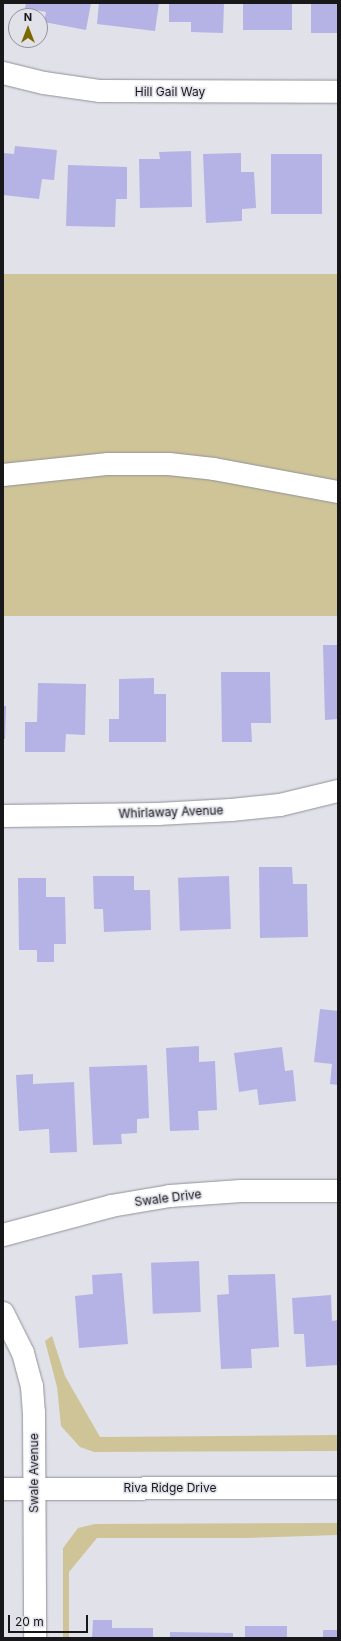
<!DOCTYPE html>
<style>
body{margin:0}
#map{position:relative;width:341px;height:1641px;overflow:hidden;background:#e1e1ea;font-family:Inter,sans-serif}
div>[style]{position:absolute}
.green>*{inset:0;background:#cfc497;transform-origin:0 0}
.building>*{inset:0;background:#b5b2e5;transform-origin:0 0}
.roads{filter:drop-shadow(0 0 1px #91919a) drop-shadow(0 0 1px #91919a)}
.minor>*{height:22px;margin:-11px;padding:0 11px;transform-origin:11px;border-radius:11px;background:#fff}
span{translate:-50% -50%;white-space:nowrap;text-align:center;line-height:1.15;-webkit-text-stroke:3px #e1e1ea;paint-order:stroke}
.street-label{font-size:12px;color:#18181b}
.frame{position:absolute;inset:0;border:4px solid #18181b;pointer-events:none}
.north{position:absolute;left:8px;top:8px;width:40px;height:40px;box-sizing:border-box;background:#e1e1ea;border:1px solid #919197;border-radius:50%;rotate:0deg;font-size:11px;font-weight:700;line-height:16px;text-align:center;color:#18181b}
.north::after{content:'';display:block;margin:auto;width:14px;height:18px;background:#7d6800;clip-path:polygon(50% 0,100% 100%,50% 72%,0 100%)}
.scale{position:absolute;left:8px;top:1615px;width:80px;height:18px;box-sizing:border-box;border:2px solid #18181b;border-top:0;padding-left:5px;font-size:12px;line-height:14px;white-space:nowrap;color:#18181b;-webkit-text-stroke:3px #e1e1ea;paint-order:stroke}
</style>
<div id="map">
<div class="green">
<div style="left:3px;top:274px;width:335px;height:342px"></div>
<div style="clip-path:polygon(52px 1336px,65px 1376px,100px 1437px,338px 1435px,338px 1451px,94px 1452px,80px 1447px,61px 1426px,57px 1387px,45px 1341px)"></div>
<div style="clip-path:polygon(338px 1523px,338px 1535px,246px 1538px,97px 1538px,69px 1572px,69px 1638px,63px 1638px,63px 1548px,78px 1528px,95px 1524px)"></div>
</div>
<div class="building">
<div style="clip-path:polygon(26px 3px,91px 3px,86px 30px,44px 22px,46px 12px,25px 8px)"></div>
<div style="clip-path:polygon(99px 3px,159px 3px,155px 31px,97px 24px)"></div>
<div style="clip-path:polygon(169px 3px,224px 3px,223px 33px,191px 32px,191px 22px,169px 22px)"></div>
<div style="left:243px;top:3px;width:49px;height:27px"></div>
<div style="left:311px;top:3px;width:27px;height:30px"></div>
<div style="clip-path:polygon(15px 146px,57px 150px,54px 180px,42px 179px,39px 199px,3px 195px,3px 153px,14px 154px)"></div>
<div style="clip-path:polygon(191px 151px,192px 207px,140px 208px,139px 159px,160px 159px,159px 152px)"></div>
<div style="clip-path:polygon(241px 153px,241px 172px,254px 172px,256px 208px,242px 209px,242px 221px,206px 223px,203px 154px)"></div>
<div style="left:271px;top:154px;width:51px;height:60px"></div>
<div style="clip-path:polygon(68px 165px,127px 167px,127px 199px,116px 199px,115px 227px,66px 226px)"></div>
<div style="clip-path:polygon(323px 645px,338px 645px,338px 719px,325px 720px)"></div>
<div style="clip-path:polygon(221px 672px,270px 672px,271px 723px,251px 723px,252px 742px,222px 742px)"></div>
<div style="clip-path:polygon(154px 678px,154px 694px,166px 694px,166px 742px,109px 742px,109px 719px,119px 719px,119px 679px)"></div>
<div style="clip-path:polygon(38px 683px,86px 684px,85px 735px,66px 734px,65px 752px,25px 752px,25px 722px,37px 722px)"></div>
<div style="clip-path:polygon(3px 706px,6px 706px,5px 739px,3px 739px)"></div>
<div style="clip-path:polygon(259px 867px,292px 867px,293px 884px,307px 884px,308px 937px,260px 938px)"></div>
<div style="clip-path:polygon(93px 876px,134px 876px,134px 890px,150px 890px,151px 930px,104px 932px,103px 909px,94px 909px)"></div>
<div style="left:229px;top:876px;width:53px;height:51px;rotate:88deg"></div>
<div style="clip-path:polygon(18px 878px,46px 878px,46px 897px,65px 897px,66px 944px,54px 944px,54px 962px,37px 962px,37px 950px,19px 950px)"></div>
<div style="clip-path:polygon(320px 1009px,338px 1011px,338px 1085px,330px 1084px,332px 1064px,314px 1062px)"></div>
<div style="clip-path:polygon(199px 1046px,199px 1062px,215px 1061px,217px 1110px,198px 1111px,199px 1130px,170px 1131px,166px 1048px)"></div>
<div style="clip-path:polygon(282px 1047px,285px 1071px,293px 1070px,296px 1101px,259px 1105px,257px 1089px,239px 1092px,234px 1053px)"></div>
<div style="clip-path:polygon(147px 1065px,149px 1118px,137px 1119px,137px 1133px,121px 1134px,122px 1144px,93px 1145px,89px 1067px)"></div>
<div style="clip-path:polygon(33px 1074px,33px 1084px,74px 1082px,77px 1152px,50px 1153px,49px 1129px,19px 1131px,16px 1075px)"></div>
<div style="left:199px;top:1261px;width:51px;height:48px;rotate:88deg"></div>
<div style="clip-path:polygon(122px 1273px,128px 1344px,79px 1348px,75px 1296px,93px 1294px,92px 1275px)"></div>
<div style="clip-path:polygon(275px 1274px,279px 1347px,251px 1349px,252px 1368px,221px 1369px,217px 1295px,229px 1294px,228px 1275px)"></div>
<div style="clip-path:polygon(331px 1295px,332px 1321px,338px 1320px,338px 1365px,306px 1367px,304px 1334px,294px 1334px,292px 1298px)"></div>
<div style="clip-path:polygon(93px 1620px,112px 1620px,112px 1628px,153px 1628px,153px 1638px,92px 1638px)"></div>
<div style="left:287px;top:1626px;width:12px;height:42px;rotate:90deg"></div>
<div style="left:323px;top:1630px;width:15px;height:8px"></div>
<div style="clip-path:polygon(170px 1632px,233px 1633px,233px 1638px,170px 1638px)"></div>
</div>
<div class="roads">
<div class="minor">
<div style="left:3px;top:73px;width:42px;rotate:13.7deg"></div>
<div style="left:44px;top:83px;width:57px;rotate:8.1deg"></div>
<div style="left:100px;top:91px;width:238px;rotate:0.2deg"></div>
<div style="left:3px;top:475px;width:106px;rotate:-6deg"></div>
<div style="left:108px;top:464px;width:61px"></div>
<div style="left:169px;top:464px;width:45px;rotate:6.3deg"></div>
<div style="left:214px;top:469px;width:126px;rotate:10.5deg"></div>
<div style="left:3px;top:816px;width:155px;rotate:-0.7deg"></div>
<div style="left:158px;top:814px;width:73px;rotate:-3.1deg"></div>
<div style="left:231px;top:810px;width:49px;rotate:-5.8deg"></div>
<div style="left:280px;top:805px;width:60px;rotate:-13.6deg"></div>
<div style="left:3px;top:1235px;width:112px;rotate:-15deg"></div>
<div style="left:111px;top:1206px;width:60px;rotate:-9.6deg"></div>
<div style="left:170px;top:1196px;width:71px;rotate:-4deg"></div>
<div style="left:241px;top:1191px;width:97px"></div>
<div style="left:3px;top:1313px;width:45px;rotate:63.4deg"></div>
<div style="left:23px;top:1353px;width:34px;rotate:75deg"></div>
<div style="left:32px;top:1386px;width:26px;rotate:86deg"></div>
<div style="left:34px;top:1412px;width:226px;rotate:89.7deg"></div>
<div style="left:3px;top:1489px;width:335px;rotate:-0.2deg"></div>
</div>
</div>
<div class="street-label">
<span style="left:170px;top:92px">Hill Gail Way</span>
<span style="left:171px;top:812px;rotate:-2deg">Whirlaway Avenue</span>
<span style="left:168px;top:1198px;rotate:-7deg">Swale Drive</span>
<span style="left:34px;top:1473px;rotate:-90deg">Swale Avenue</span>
<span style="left:170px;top:1488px">Riva Ridge Drive</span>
</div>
<div class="frame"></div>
<div class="north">N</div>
<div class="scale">20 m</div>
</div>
